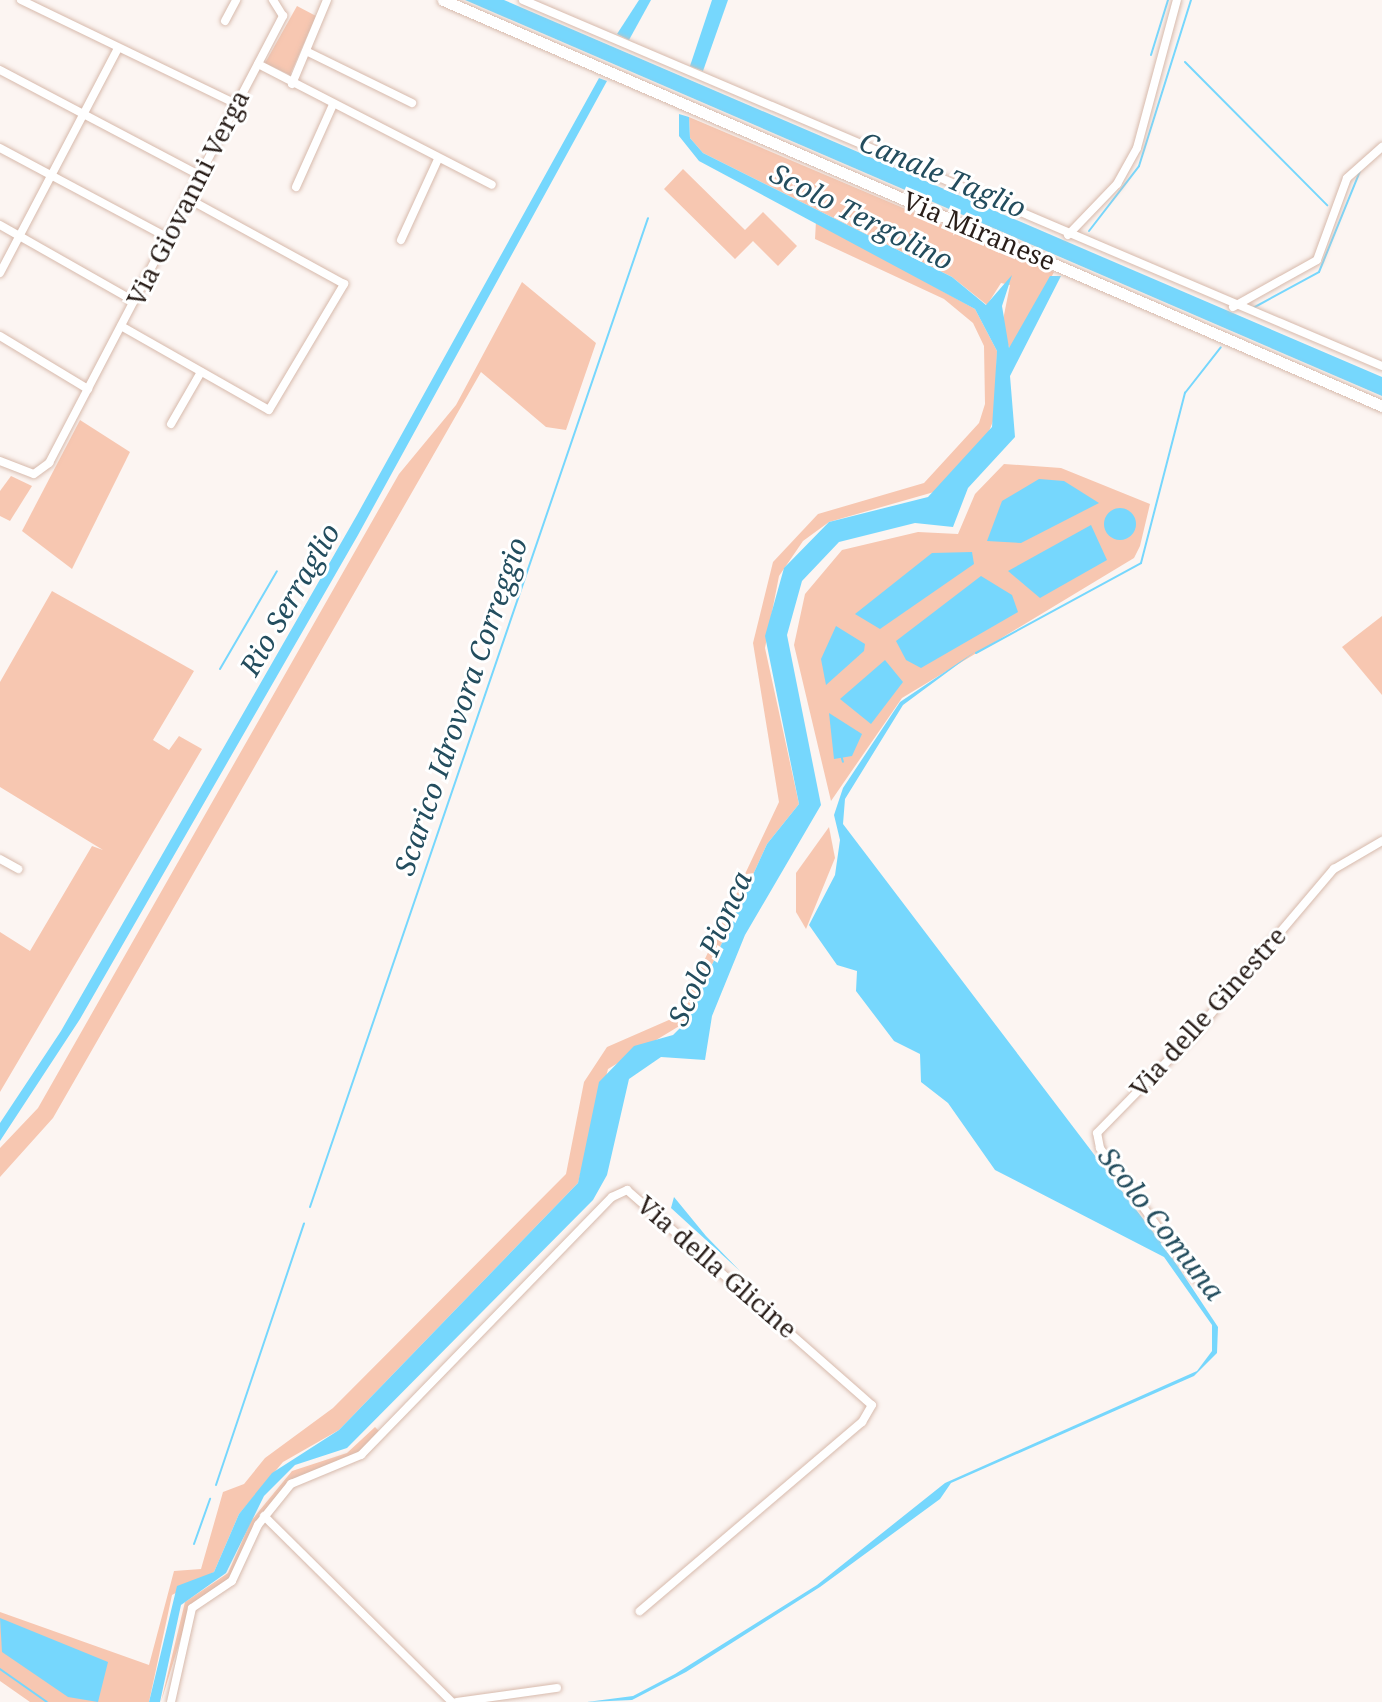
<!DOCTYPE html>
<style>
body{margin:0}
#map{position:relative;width:1382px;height:1702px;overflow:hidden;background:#fcf5f2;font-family:"Noto Serif",serif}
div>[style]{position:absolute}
.green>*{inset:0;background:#f7c7b1}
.water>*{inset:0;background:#76d7fd}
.round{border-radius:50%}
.stream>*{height:2px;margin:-1px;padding:0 1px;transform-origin:1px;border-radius:1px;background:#76d7fd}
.roads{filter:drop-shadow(0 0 2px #d7baac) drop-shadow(0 0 2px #d7baac)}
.street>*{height:8px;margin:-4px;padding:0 4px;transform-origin:4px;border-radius:4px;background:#fff}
.secondary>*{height:11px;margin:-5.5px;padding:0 5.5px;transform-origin:5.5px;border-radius:5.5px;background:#fff}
span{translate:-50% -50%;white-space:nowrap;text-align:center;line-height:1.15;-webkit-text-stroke:6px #fff;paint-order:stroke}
.street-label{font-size:26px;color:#291e19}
.water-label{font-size:28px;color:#234d5e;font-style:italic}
</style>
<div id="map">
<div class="green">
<div style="clip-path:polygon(297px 6px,316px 16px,290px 75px,265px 63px)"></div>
<div style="clip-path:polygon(689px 117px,1054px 272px,1017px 344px,1009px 348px,1002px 325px,1010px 285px,1001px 283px,987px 305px,952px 277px,703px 153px,690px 138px)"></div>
<div style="clip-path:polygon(683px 169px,745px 230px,763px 212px,797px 246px,778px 266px,753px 241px,735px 259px,664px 189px)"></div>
<div style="clip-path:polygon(816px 221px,975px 309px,997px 351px,995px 416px,988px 434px,934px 492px,829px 522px,803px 541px,779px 576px,765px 648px,799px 804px,767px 844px,686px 1022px,608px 1069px,578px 1183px,339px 1430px,283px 1462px,239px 1514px,214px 1572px,172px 1595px,149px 1702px,30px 1702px,0 1681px,0 1612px,149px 1665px,174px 1571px,201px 1569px,223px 1492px,244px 1484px,265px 1458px,333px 1408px,566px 1174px,584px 1082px,607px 1047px,678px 1016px,779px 802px,753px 643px,773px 562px,818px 514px,924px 483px,979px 423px,985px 404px,984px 346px,973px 323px,944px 299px,815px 239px)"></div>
<div style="clip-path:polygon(522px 282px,596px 343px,566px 430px,546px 427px,481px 372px,53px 1118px,0 1177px,0 1148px,38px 1108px,399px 474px,456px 405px)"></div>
<div style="clip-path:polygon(80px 420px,130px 452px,72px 569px,22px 531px)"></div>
<div style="clip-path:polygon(1004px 464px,1061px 468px,1150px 504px,1140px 546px,1134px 558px,902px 698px,831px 801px,794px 645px,805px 594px,842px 550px,918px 532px,958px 534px,975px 494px)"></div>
<div style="clip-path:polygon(11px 476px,32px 486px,10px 521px,0 516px,0 491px)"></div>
<div style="clip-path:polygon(52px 591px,194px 671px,153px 740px,169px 750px,179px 736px,202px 749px,0 1092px,0 932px,30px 951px,92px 846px,103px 850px,0 787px,0 682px)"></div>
<div style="clip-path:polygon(1382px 616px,1382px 695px,1342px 647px)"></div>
<div style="clip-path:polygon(829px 827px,835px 858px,806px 929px,796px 912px,796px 873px)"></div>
<div style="clip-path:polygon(375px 1427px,382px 1434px,360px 1453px,291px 1481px,260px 1517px,233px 1576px,191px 1605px,161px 1702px,185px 1602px,228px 1573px,251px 1521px,292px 1471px,347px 1453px)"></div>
</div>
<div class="water">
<div style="clip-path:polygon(465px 0,504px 0,1382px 377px,1382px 396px)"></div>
<div style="clip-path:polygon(639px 0,651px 0,629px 40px,617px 34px)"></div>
<div style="clip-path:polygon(712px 0,728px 0,703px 71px,690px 66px)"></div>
<div style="clip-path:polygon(599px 78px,607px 81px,358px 535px,80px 1019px,0 1141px,0 1123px,61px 1031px,357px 515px)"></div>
<div style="clip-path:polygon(679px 114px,689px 117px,690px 138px,703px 153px,952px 277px,986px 305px,1012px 275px,1002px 306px,1009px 348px,1050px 276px,1061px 276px,1010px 376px,1015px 437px,968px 488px,953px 527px,915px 523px,839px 542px,802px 581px,787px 635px,821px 805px,745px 935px,712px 1016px,705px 1060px,661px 1057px,629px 1079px,607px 1175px,593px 1200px,347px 1448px,295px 1465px,264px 1496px,226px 1573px,181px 1605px,160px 1702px,149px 1702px,177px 1586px,214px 1572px,239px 1514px,272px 1473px,339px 1430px,578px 1183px,599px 1082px,634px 1046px,673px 1035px,686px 1022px,767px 844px,799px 804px,765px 636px,784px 568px,829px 522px,928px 497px,992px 427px,997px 351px,975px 309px,699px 161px,679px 136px)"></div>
<div style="clip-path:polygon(1039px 479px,1064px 481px,1099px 503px,1021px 543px,987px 541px,1002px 501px)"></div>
<div class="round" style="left:1104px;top:508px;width:32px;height:32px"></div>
<div style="clip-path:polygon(1091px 525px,1107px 560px,1040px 598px,1008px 571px)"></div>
<div style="clip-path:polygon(972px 552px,974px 564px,880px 629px,855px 614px,932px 553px)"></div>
<div style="clip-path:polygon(981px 576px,1012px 595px,1018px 612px,921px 668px,906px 660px,896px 641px)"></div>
<div style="clip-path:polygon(836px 626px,865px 644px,864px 651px,826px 685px,821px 659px)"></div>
<div style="clip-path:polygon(976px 651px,903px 705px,845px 799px,843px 824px,1169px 1253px,1218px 1327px,1217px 1353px,1194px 1376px,951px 1483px,940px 1499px,820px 1587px,686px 1672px,632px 1700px,587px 1702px,633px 1696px,675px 1674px,817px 1585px,945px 1483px,1197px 1371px,1212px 1351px,1212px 1325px,1164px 1257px,995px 1170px,948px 1103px,921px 1082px,920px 1054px,894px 1041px,856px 991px,857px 971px,837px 965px,809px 925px,835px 875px,840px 840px,834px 815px,843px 788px,900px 702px)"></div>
<div style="clip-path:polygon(885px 660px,903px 682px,871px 724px,840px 699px)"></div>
<div style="clip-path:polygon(829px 713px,862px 734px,852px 756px,834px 759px)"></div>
<div style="clip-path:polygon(674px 1197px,706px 1236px,740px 1271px,671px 1208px)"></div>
<div style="clip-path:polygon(0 1618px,108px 1662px,98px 1702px,68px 1697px,2px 1652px)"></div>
</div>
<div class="stream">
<div style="left:1151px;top:55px;width:58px;rotate:-72.8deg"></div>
<div style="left:1185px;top:62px;width:202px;rotate:45.2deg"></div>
<div style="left:1089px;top:231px;width:82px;rotate:-52.4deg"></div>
<div style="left:1139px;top:166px;width:174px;rotate:-72.6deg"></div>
<div style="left:1253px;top:308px;width:75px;rotate:-28.6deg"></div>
<div style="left:1319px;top:272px;width:109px;rotate:-67.9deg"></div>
<div style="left:976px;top:653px;width:188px;rotate:-28.6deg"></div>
<div style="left:1141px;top:563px;width:176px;rotate:-75.5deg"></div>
<div style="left:1185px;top:393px;width:58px;rotate:-52deg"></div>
<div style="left:220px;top:669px;width:113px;rotate:-59.8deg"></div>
<div style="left:841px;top:755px;width:7px;rotate:74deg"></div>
<div style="left:310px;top:1207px;width:1045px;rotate:-71.13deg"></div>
<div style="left:216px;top:1485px;width:276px;rotate:-71.4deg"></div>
<div style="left:194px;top:1544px;width:48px;rotate:-70.4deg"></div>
<div style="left:0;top:1669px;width:57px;rotate:35.1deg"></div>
</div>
<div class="roads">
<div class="street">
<div style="left:21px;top:0;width:239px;rotate:25.8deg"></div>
<div style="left:523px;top:0;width:934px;rotate:23.08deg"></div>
<div style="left:225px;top:21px;width:24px;rotate:-62deg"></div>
<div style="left:308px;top:52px;width:116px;rotate:26.1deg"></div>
<div style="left:258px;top:64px;width:263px;rotate:27.3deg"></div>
<div style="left:0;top:70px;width:225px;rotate:27.8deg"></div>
<div style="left:292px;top:84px;width:91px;rotate:-67.4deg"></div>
<div style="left:0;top:148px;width:189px;rotate:28.1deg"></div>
<div style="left:296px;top:187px;width:88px;rotate:-65.8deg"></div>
<div style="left:0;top:225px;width:154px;rotate:29.6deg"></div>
<div style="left:1068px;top:235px;width:71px;rotate:-46.1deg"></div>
<div style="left:1117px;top:184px;width:41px;rotate:-60.9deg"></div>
<div style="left:1137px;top:148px;width:153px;rotate:-74.9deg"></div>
<div style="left:401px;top:240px;width:89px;rotate:-65.4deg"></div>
<div style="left:0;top:273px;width:254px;rotate:-62.3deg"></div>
<div style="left:1233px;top:307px;width:96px;rotate:-29.2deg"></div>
<div style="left:1317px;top:260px;width:87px;rotate:-69.9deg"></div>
<div style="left:1347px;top:178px;width:47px;rotate:-41.5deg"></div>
<div style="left:121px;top:326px;width:170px;rotate:29.6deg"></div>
<div style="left:269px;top:410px;width:147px;rotate:-59.2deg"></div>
<div style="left:344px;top:284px;width:179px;rotate:-151.3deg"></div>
<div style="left:0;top:336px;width:103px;rotate:31.1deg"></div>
<div style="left:171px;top:424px;width:60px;rotate:-60deg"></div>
<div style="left:0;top:461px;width:36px;rotate:21deg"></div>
<div style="left:34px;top:474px;width:19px;rotate:-36deg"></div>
<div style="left:49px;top:463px;width:505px;rotate:-62.37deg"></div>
<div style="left:283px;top:16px;width:19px;rotate:-122deg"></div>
<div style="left:0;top:859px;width:21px;rotate:29deg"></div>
<div style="left:1195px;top:1278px;width:161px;rotate:-126.2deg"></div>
<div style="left:1100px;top:1148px;width:15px;rotate:-101deg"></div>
<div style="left:1097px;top:1133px;width:137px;rotate:-45.6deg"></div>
<div style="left:1193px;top:1035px;width:218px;rotate:-49.7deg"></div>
<div style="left:1334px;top:869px;width:56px;rotate:-30.3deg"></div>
<div style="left:264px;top:1516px;width:264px;rotate:44.7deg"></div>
<div style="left:171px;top:1702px;width:96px;rotate:-77.4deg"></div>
<div style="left:192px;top:1608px;width:48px;rotate:-34deg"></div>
<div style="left:232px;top:1581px;width:62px;rotate:-65.1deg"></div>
<div style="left:258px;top:1525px;width:53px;rotate:-51.2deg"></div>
<div style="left:291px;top:1484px;width:76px;rotate:-22.5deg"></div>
<div style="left:361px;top:1455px;width:360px;rotate:-45.8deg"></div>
<div style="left:612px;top:1197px;width:17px;rotate:-25deg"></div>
<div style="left:627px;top:1190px;width:326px;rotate:41.3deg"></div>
<div style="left:872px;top:1405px;width:20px;rotate:120deg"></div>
<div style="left:862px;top:1422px;width:292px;rotate:139.6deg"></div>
<div style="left:457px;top:1702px;width:101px;rotate:-8deg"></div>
</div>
<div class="secondary">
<div style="left:443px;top:0;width:1023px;rotate:23.38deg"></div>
</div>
</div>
<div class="street-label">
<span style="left:188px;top:198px;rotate:-63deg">Via Giovanni Verga</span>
<span style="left:979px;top:231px;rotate:23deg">Via Miranese</span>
<span style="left:1208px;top:1012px;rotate:-48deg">Via delle Ginestre</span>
<span style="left:717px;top:1267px;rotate:41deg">Via della Glicine</span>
</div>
<div class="water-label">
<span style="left:943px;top:174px;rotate:23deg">Canale Taglio</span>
<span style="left:862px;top:216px;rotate:27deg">Scolo Tergolino</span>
<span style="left:289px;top:599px;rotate:-60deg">Rio Serraglio</span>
<span style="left:460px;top:706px;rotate:-71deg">Scarico Idrovora Correggio</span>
<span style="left:709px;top:948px;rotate:-66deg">Scolo Pionca</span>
<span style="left:1162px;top:1223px;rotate:52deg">Scolo Comuna</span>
</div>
</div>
